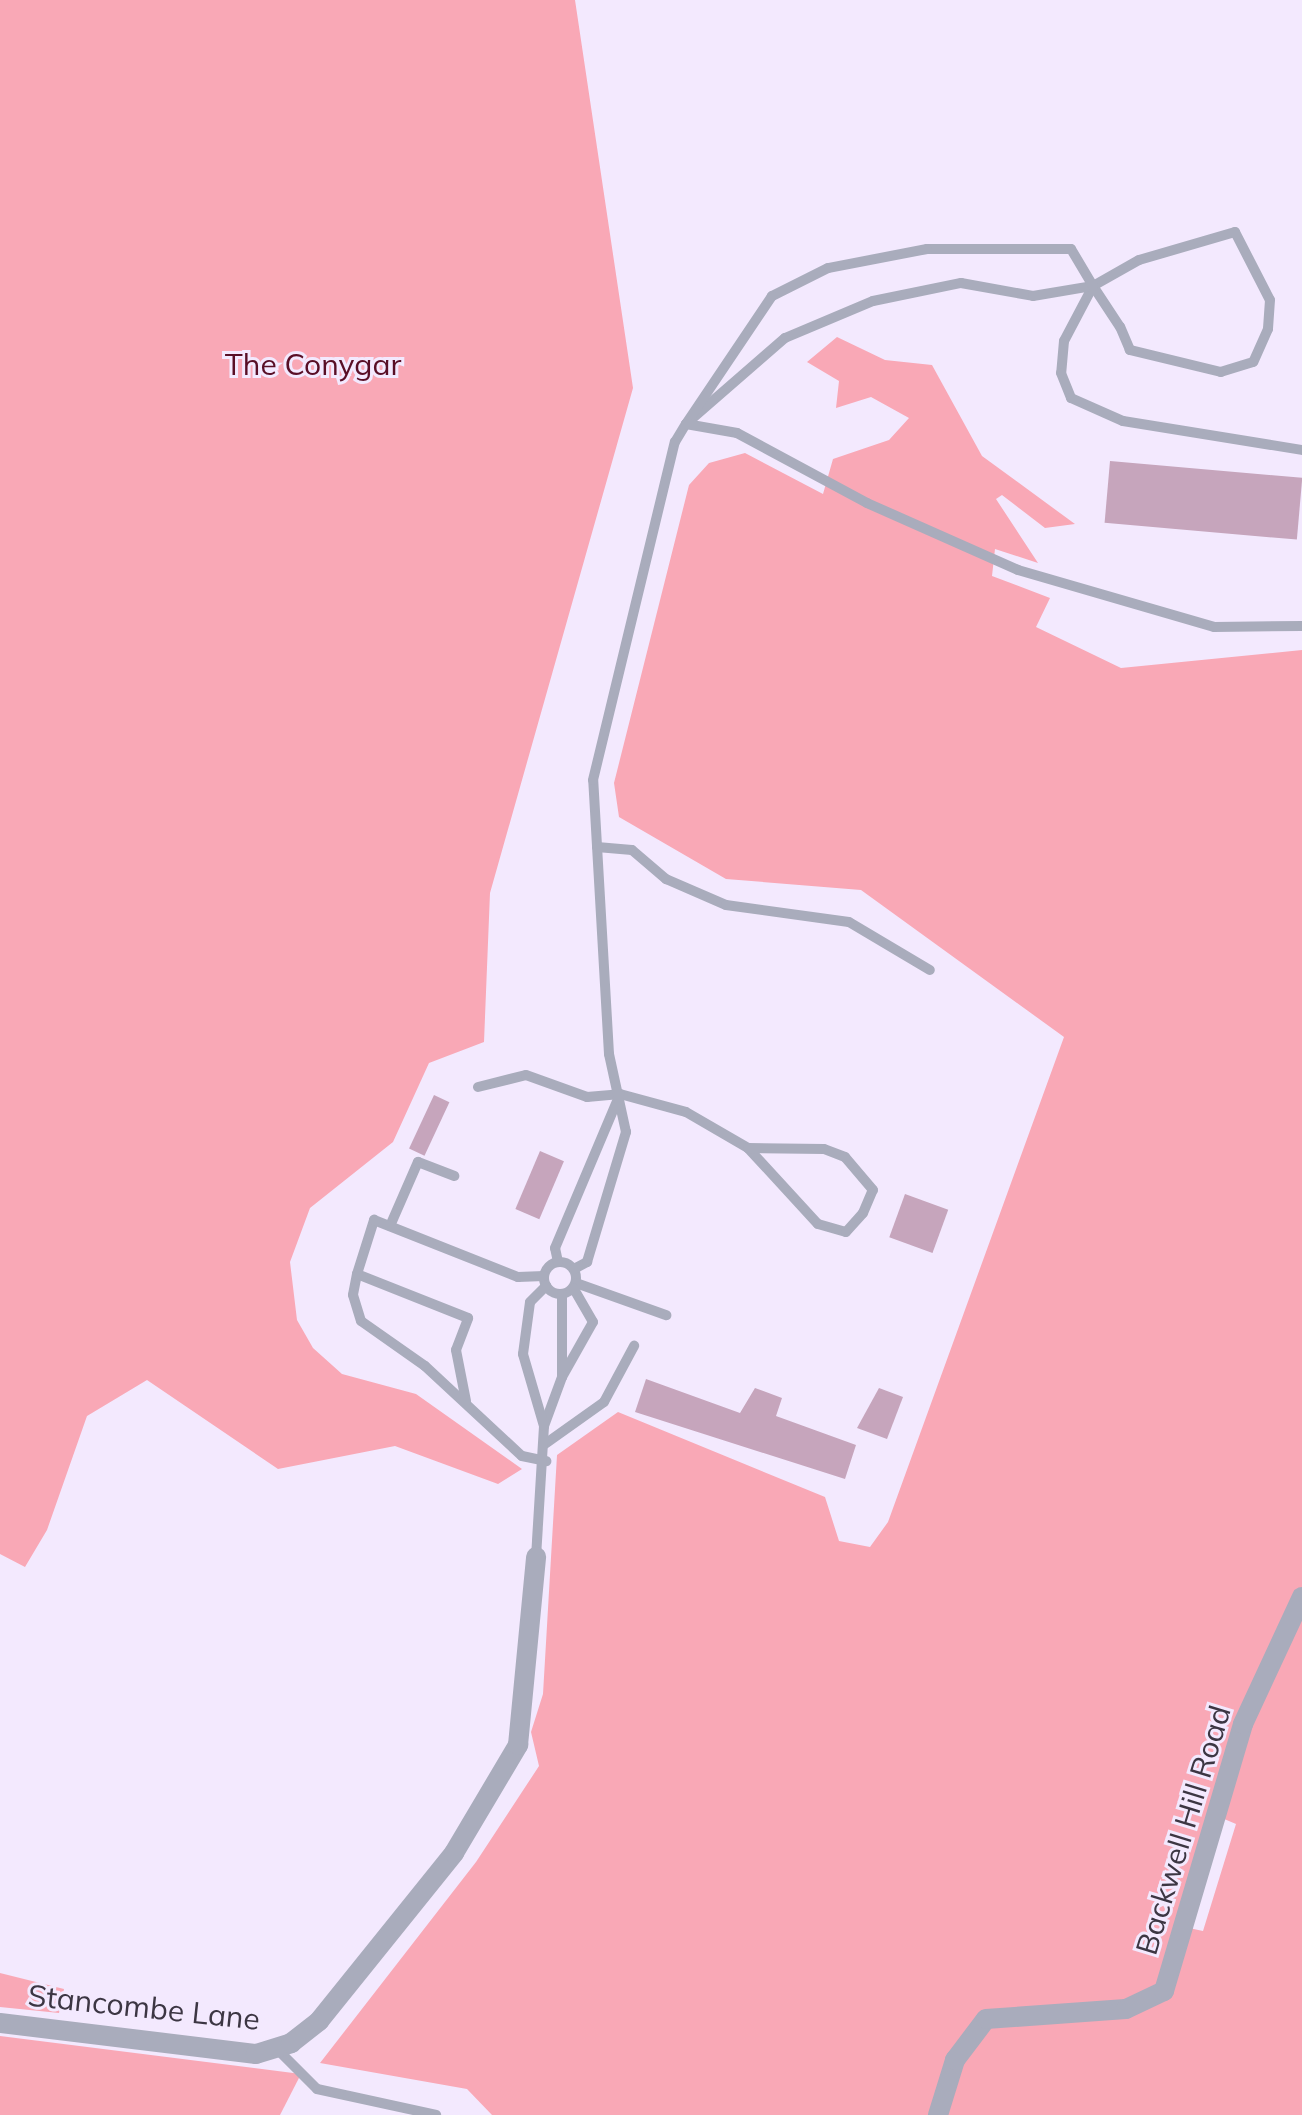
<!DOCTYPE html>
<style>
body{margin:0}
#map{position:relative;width:1302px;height:2115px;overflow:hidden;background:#f3e9fe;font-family:Mulish,sans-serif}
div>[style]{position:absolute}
.green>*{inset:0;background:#f9a8b6}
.building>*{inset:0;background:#c6a5bc;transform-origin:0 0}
.lane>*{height:10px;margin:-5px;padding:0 5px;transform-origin:5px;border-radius:5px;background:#a9acbc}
.lane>.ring{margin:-5px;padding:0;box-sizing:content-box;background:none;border:10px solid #a9acbc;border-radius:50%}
.street>*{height:20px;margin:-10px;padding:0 10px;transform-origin:10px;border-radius:10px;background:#a9acbc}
span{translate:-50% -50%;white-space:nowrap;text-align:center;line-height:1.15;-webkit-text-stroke:6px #f3e9fe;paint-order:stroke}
.park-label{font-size:30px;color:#590e26}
.street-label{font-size:30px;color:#3c3643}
</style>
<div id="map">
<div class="green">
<div style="clip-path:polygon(0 0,575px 0,633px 388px,490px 893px,484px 1042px,429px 1063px,393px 1142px,310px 1208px,290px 1262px,297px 1320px,313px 1348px,342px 1374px,416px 1394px,522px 1469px,498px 1484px,395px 1446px,278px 1469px,147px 1380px,87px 1416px,47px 1530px,25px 1567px,0 1554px)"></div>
<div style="clip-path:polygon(evenodd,837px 337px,885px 360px,932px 365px,982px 456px,1075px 524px,1045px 528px,1002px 495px,996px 499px,1038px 563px,995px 549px,992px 576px,1050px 598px,1036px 627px,1121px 668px,1302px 650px,1302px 2115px,492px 2115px,467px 2089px,320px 2063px,476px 1862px,539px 1766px,531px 1732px,543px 1694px,557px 1455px,618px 1412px,825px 1497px,839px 1541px,870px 1547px,888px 1522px,1064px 1037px,861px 890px,726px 879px,619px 817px,614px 783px,689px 485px,709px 463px,745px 453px,823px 494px,833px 459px,889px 440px,909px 418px,871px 397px,836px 408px,839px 381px,807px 362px,837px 337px,1210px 1813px,1236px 1824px,1203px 1931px,1175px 1925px,1210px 1813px)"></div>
<div style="clip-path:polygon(0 1973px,64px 1989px,59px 2013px,0 2007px)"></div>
<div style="clip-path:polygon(0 2036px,301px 2074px,280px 2115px,0 2115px)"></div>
</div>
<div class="building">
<div style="left:1110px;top:461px;width:193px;height:62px;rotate:5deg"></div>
<div style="left:434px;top:1095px;width:17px;height:59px;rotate:25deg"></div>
<div style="left:540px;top:1151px;width:26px;height:63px;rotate:23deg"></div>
<div style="left:905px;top:1194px;width:46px;height:46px;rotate:20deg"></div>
<div style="clip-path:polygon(646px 1379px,740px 1413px,755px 1388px,782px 1398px,776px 1416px,856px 1445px,845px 1479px,635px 1412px)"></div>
<div style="clip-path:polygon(879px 1388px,903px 1397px,887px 1439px,857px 1428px)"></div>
</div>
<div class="lane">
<div style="left:1093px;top:286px;width:62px;rotate:117.8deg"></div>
<div style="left:1064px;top:341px;width:32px;rotate:95deg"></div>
<div style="left:1061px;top:373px;width:27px;rotate:68deg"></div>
<div style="left:1071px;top:398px;width:57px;rotate:23.9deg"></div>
<div style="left:1123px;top:421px;width:181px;rotate:9.2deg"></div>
<div style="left:686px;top:424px;width:131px;rotate:-41deg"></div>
<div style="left:785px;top:338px;width:95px;rotate:-22.8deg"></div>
<div style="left:873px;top:301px;width:90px;rotate:-11.6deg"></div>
<div style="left:961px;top:283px;width:73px;rotate:10.2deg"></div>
<div style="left:1033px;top:296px;width:61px;rotate:-9.5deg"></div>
<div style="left:1093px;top:286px;width:53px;rotate:-29.5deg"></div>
<div style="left:1139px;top:260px;width:100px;rotate:-16.3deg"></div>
<div style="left:1235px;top:232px;width:76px;rotate:62.8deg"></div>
<div style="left:1270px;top:300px;width:29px;rotate:94deg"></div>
<div style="left:1268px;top:329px;width:36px;rotate:114deg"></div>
<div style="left:1253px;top:362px;width:34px;rotate:163deg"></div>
<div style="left:1221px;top:372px;width:94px;rotate:-166.4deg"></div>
<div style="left:1130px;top:350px;width:25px;rotate:-113deg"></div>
<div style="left:1120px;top:327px;width:49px;rotate:-123.4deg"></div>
<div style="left:1093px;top:286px;width:43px;rotate:-120.7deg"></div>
<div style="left:1071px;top:249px;width:144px;rotate:180deg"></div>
<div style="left:927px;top:249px;width:101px;rotate:169.1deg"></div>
<div style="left:828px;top:268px;width:63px;rotate:153.4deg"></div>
<div style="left:772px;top:296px;width:154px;rotate:123.9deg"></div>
<div style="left:597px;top:847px;width:35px;rotate:5deg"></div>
<div style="left:632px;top:850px;width:45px;rotate:40.5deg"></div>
<div style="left:666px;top:879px;width:65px;rotate:23.4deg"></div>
<div style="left:726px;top:905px;width:124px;rotate:7.9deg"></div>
<div style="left:849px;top:922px;width:94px;rotate:30.7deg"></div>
<div style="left:478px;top:1087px;width:49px;rotate:-14deg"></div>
<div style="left:526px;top:1075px;width:65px;rotate:19.8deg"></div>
<div style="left:587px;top:1097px;width:33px;rotate:-5deg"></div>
<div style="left:620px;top:1094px;width:68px;rotate:15.3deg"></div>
<div style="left:686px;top:1112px;width:72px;rotate:30.1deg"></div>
<div style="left:748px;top:1148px;width:103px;rotate:47.4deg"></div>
<div style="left:818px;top:1224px;width:29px;rotate:16deg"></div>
<div style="left:846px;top:1232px;width:25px;rotate:-48deg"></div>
<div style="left:863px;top:1213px;width:25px;rotate:-67deg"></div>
<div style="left:873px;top:1190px;width:43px;rotate:-130.3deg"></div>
<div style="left:845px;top:1157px;width:22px;rotate:-159deg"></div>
<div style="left:824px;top:1149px;width:76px;rotate:-179.2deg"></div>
<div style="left:390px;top:1226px;width:70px;rotate:-66.4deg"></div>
<div style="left:418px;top:1162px;width:39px;rotate:21deg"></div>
<div class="ring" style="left:544px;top:1262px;width:22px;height:22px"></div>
<div style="left:558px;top:1262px;width:14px;rotate:-102deg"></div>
<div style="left:555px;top:1248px;width:167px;rotate:-67.1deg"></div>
<div style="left:574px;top:1269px;width:15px;rotate:-28deg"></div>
<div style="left:587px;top:1262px;width:136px;rotate:-73.3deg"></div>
<div style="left:626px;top:1132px;width:80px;rotate:-102.3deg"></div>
<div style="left:609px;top:1054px;width:274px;rotate:-93.3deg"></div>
<div style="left:593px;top:780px;width:348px;rotate:-76.4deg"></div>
<div style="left:675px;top:442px;width:21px;rotate:-59deg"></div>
<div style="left:686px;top:424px;width:52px;rotate:10deg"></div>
<div style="left:737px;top:433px;width:148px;rotate:28.3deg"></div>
<div style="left:867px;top:503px;width:165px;rotate:23.9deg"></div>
<div style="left:1018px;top:570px;width:204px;rotate:16.2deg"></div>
<div style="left:1214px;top:627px;width:88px;rotate:-0.7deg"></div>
<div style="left:357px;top:1274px;width:21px;rotate:101deg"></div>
<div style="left:353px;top:1295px;width:27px;rotate:73deg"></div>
<div style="left:361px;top:1321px;width:78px;rotate:35.1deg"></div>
<div style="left:425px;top:1366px;width:132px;rotate:42.9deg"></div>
<div style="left:522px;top:1456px;width:25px;rotate:12deg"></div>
<div style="left:576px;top:1283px;width:96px;rotate:19.6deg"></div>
<div style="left:562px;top:1377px;width:63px;rotate:-60.6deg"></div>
<div style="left:593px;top:1322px;width:39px;rotate:-120deg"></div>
<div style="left:466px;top:1401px;width:52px;rotate:-101.1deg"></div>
<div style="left:456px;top:1350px;width:34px;rotate:-69deg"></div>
<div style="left:468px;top:1318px;width:119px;rotate:-158.4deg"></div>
<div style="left:357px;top:1274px;width:57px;rotate:-72.5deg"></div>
<div style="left:374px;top:1220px;width:155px;rotate:21.6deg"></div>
<div style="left:518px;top:1277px;width:26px;rotate:-2deg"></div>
<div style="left:544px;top:1426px;width:52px;rotate:-69.8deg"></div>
<div style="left:562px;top:1377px;width:83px;rotate:-90deg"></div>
<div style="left:545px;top:1444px;width:72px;rotate:-35.4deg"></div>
<div style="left:604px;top:1402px;width:64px;rotate:-61.8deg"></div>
<div style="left:536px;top:1557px;width:131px;rotate:-86.5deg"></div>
<div style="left:544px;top:1426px;width:75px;rotate:-106.3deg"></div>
<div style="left:523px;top:1354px;width:52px;rotate:-82.3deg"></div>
<div style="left:530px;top:1302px;width:23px;rotate:-45deg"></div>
<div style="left:276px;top:2048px;width:58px;rotate:45deg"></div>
<div style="left:317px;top:2089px;width:122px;rotate:12.3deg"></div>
</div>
<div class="street">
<div style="left:0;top:2023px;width:258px;rotate:6.9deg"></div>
<div style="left:256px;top:2054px;width:37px;rotate:-17deg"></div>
<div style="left:291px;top:2043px;width:36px;rotate:-38deg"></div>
<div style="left:319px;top:2021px;width:216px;rotate:-51.2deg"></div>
<div style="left:454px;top:1853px;width:126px;rotate:-59.3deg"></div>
<div style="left:518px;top:1745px;width:189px;rotate:-84.5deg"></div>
<div style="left:938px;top:2115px;width:58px;rotate:-72.8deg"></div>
<div style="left:955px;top:2060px;width:51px;rotate:-52.9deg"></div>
<div style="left:986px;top:2019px;width:140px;rotate:-4.1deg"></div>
<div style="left:1126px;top:2009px;width:42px;rotate:-25.3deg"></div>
<div style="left:1164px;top:1991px;width:278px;rotate:-73.5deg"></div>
<div style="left:1243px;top:1724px;width:140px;rotate:-65.1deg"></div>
</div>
<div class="park-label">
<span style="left:313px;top:364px">The Conygar</span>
</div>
<div class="street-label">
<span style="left:1183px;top:1830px;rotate:-73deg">Backwell Hill Road</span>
<span style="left:144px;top:2007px;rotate:6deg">Stancombe Lane</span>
</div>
</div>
